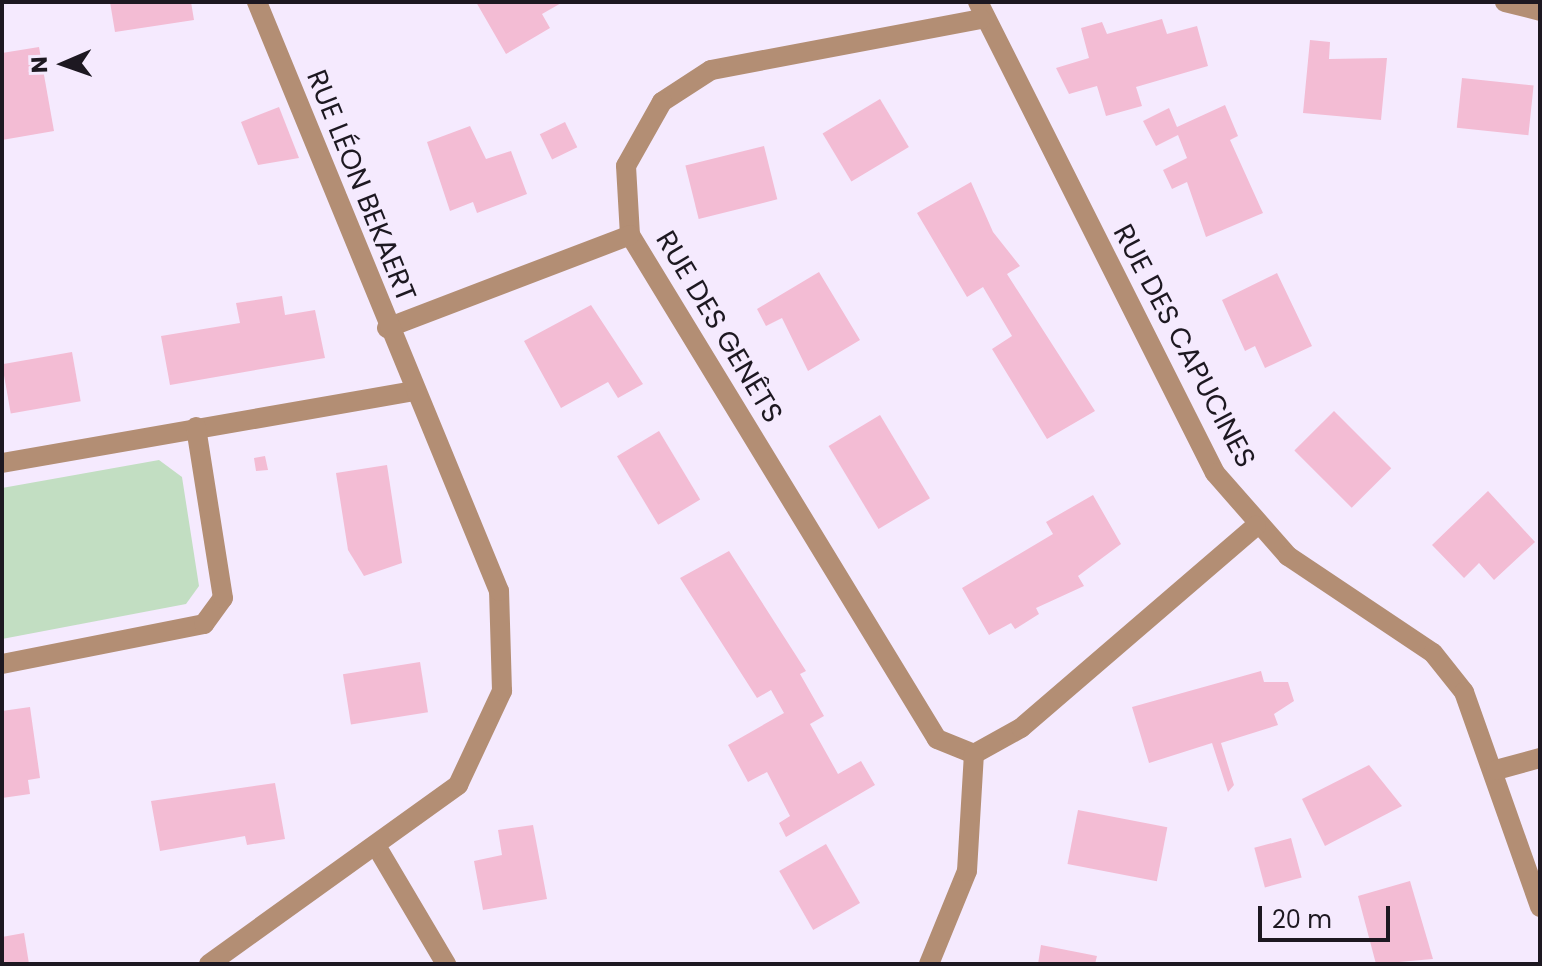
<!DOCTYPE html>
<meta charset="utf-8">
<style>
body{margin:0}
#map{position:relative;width:1542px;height:966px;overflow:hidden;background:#f5eafe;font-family:Poppins,sans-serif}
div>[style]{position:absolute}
.green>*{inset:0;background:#c2dec2}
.building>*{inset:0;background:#f3bcd4;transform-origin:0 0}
.street>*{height:20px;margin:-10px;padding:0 10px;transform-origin:10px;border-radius:10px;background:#b38e74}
span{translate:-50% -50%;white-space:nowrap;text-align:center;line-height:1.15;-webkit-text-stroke:7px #f5eafe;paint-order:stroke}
.street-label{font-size:28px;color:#1d1821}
.frame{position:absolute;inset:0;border:4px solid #1d1821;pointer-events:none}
.north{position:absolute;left:24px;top:24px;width:80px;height:80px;-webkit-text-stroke:6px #f5eafe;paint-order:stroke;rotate:268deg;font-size:22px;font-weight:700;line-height:32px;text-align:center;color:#1d1821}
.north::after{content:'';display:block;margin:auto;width:28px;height:36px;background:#1d1821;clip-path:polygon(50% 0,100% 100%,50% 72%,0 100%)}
.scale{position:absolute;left:1258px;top:906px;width:132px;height:36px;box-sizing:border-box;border:4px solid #1d1821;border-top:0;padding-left:10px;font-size:24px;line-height:28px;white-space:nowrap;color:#1d1821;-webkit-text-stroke:6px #f5eafe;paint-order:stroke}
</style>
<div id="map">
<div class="green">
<div style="clip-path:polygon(159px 460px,182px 477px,199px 586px,186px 604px,2px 639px,2px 488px)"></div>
</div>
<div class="building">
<div style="clip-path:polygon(110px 2px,191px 2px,194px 20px,115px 32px)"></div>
<div style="clip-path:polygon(476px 2px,563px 2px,542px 14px,550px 28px,506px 54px)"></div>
<div style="clip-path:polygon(1162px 19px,1167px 34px,1197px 26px,1208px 66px,1136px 87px,1142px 106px,1106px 116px,1097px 86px,1069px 94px,1056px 68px,1089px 58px,1081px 28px,1102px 22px,1107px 34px)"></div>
<div style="clip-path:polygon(1310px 40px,1330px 42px,1329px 59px,1387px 58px,1381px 120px,1303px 113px)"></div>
<div style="clip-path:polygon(39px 47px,54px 131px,2px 140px,2px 53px)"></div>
<div style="left:1462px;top:78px;width:72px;height:50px;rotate:6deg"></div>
<div style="left:880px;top:99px;width:56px;height:67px;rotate:59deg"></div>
<div style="clip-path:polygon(1225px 105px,1238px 136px,1230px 140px,1263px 213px,1206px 237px,1187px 182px,1172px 189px,1163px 170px,1187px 158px,1178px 135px,1156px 146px,1143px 121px,1169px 108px,1177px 127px)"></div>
<div style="clip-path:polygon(279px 107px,299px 158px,258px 165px,241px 122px)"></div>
<div style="left:565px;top:122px;width:28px;height:28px;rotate:64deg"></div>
<div style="clip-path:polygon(470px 126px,486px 159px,511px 151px,527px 194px,477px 213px,473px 202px,450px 211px,427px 142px)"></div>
<div style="left:764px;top:146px;width:55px;height:81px;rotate:76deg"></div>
<div style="clip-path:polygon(971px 182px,993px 232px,1020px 266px,1007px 274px,1095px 411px,1047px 439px,992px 349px,1012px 336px,983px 287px,967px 297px,917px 213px)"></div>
<div style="clip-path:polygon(819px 272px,860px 340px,808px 371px,782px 318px,766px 326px,757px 309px)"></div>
<div style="clip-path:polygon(1277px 273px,1312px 346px,1265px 368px,1255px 346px,1245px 351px,1222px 300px)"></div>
<div style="clip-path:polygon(282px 296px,285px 315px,315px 310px,325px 358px,170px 385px,161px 336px,240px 323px,236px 303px)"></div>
<div style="clip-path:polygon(591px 305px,643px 384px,618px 398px,608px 382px,561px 408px,524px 341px)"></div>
<div style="left:72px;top:352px;width:50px;height:71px;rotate:80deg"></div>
<div style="left:1334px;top:411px;width:81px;height:56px;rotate:45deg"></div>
<div style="left:880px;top:415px;width:97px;height:60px;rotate:59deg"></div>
<div style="left:659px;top:431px;width:80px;height:49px;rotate:59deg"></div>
<div style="clip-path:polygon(265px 456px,268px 470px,256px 471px,254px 458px)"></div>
<div style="clip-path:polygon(387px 465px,402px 563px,364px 576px,348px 550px,336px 473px)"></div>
<div style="clip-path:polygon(1488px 491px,1535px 542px,1494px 580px,1479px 563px,1464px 578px,1432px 545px)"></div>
<div style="clip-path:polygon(1093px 495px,1121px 544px,1078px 576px,1084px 586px,1036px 608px,1039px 614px,1015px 629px,1011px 623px,989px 635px,962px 588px,1053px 534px,1046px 522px)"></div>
<div style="clip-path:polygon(729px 551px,806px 671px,800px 674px,824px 716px,810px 724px,838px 774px,861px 761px,875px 785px,786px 837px,779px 823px,790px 816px,767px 772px,748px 782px,728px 745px,784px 713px,771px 690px,757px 698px,680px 578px)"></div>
<div style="left:420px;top:662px;width:51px;height:78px;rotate:81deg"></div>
<div style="clip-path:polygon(1261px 671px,1264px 682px,1288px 682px,1294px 701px,1274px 714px,1278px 725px,1221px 743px,1234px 785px,1228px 792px,1212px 743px,1149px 763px,1132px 707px)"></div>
<div style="clip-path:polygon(30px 707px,40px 778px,28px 780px,30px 794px,2px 798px,2px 711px)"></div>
<div style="clip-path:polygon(1369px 765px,1402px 806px,1325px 846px,1302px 799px)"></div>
<div style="clip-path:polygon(275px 783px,285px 839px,247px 845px,245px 836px,160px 851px,151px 801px)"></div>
<div style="left:1078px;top:810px;width:91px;height:55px;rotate:11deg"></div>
<div style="clip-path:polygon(533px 825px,547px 899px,483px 910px,474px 861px,502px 855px,498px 830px)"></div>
<div style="left:1291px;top:838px;width:41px;height:38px;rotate:75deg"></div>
<div style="left:826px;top:844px;width:68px;height:54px;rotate:60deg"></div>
<div style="clip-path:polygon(1410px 881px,1433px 959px,1376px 964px,1358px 896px)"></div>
<div style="clip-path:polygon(24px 933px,29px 964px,2px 964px,2px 937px)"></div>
<div style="clip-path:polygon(1041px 945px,1097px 956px,1095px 964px,1038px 964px)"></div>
</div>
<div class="street">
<div style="left:978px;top:2px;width:527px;rotate:63.29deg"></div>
<div style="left:1215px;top:473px;width:111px;rotate:48.7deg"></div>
<div style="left:1288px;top:556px;width:174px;rotate:33.8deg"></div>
<div style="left:1433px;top:653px;width:50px;rotate:51.5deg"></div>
<div style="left:1464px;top:692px;width:228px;rotate:70.5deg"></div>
<div style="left:1505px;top:2px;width:36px;rotate:14deg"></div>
<div style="left:981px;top:19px;width:275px;rotate:169.3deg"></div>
<div style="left:711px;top:70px;width:59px;rotate:146.9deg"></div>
<div style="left:662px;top:102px;width:73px;rotate:119.4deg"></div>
<div style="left:626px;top:166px;width:69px;rotate:86.7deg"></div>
<div style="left:630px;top:235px;width:590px;rotate:58.65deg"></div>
<div style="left:937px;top:739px;width:40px;rotate:22deg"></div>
<div style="left:974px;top:754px;width:54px;rotate:-29deg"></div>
<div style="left:1021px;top:728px;width:310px;rotate:-40.7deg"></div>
<div style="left:387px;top:328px;width:260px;rotate:-20.9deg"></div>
<div style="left:2px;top:463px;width:419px;rotate:-9.9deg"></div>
<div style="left:2px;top:664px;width:206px;rotate:-11.2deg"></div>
<div style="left:204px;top:624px;width:32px;rotate:-54deg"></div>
<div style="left:223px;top:598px;width:173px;rotate:-99deg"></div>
<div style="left:1496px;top:770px;width:46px;rotate:-15.3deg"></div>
<div style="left:378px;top:849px;width:134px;rotate:59.4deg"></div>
<div style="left:209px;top:964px;width:307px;rotate:-35.7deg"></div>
<div style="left:458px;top:785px;width:104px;rotate:-64.9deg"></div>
<div style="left:502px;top:691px;width:100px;rotate:-91.7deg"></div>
<div style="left:499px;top:591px;width:637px;rotate:-112.34deg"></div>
<div style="left:929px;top:964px;width:100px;rotate:-67.8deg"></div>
<div style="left:967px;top:871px;width:117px;rotate:-86.6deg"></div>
</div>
<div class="street-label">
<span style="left:361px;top:186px;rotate:68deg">RUE LÉON BEKAERT</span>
<span style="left:719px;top:327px;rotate:59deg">RUE DES GENÊTS</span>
<span style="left:1184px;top:346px;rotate:62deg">RUE DES CAPUCINES</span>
</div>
<div class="frame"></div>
<div class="north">N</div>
<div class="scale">20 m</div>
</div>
